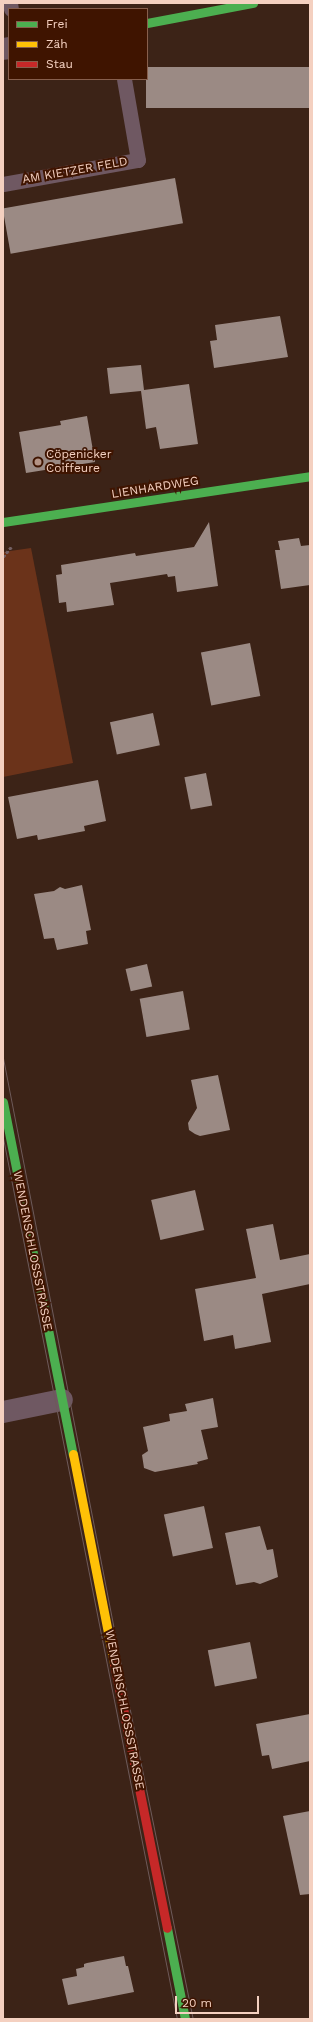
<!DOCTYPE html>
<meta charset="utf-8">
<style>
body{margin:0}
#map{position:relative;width:313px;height:2022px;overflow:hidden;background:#3c2317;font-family:"Work Sans",sans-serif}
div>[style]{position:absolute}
.green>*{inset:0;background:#6b331a}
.building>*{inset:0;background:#9b8a84;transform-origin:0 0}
.path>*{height:2.5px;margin-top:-1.25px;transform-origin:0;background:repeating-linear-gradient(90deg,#736063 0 3px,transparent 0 5px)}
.lane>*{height:15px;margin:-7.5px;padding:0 7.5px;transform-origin:7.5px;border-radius:7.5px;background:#6f5862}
.street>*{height:22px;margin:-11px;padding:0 11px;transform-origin:11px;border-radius:11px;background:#6f5862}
.fast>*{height:9px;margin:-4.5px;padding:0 4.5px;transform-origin:4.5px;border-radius:4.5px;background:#4caf50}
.slow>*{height:9px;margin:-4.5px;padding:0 4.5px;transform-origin:4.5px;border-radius:4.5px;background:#ffc107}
.jam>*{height:9px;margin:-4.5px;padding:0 4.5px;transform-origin:4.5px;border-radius:4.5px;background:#c62828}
.tram>*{height:1px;margin:-0.5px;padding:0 0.5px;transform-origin:0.5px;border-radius:0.5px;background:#6e5a5a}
.dots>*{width:11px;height:11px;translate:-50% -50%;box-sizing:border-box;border:2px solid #3f1400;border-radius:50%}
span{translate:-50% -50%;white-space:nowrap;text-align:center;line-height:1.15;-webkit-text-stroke:4px #3f1400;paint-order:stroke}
.street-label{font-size:12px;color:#f4d0c0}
.poi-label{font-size:12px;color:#f4d0c0}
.left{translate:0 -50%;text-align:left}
.frame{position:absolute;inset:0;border:4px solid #f4d0c0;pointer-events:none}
.legend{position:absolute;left:8px;top:8px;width:140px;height:72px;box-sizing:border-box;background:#3f1400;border:1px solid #875f4d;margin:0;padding:5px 7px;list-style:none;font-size:12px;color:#f4d0c0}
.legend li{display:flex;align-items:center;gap:8px;height:20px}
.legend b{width:20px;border:1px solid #875f4d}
.scale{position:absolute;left:175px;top:1996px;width:84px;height:18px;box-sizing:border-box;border:2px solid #f4d0c0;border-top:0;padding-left:5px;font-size:12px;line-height:14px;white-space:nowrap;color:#f4d0c0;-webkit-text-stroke:3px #3f1400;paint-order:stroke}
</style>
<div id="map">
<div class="green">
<div style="clip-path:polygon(31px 548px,73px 763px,3px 777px,3px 552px)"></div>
</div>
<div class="building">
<div style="left:310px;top:67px;width:41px;height:164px;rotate:90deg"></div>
<div style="left:175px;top:178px;width:46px;height:175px;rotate:80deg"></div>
<div style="clip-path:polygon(280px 316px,288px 357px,214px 368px,210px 341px,217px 340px,215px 325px)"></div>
<div style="clip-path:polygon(141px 365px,144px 390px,189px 384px,198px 444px,160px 449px,156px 427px,146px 429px,141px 391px,110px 394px,107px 368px)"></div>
<div style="clip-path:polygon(87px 416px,95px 462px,26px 473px,19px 432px,61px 425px,60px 421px)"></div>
<div style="clip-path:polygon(209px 522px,218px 586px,177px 592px,175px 576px,168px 577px,167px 574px,110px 583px,114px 605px,67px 612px,66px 602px,59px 603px,56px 575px,62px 574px,61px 565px,135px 553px,136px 556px,194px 547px)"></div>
<div style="clip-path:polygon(299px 538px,301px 546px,310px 545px,310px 585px,281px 589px,275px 550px,280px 550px,278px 541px)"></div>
<div style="left:250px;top:643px;width:54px;height:50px;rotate:79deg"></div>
<div style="left:153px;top:713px;width:33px;height:44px;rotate:78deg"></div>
<div style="left:206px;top:773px;width:33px;height:22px;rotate:79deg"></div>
<div style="clip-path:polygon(98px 780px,106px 821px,84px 826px,85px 831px,38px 840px,37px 835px,17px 839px,8px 797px)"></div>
<div style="clip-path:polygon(82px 885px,91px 930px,86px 931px,88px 944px,57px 950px,54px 938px,44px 939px,34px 894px,54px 891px,60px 887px,65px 889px)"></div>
<div style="left:147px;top:964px;width:23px;height:22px;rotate:77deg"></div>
<div style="left:183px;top:991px;width:39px;height:44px;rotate:80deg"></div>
<div style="clip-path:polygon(218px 1075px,230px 1130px,200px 1136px,195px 1134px,189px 1130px,188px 1123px,197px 1108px,191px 1080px)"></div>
<div style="left:195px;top:1190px;width:41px;height:45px;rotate:77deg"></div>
<div style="clip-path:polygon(273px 1224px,280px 1260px,310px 1254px,310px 1284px,262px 1294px,271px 1342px,235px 1349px,233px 1335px,204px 1341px,195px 1289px,256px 1278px,246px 1229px)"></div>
<div style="clip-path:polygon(213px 1398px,218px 1427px,201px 1430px,208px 1459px,197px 1462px,198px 1464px,155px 1472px,144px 1468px,142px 1455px,148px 1451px,143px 1427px,170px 1421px,169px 1414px,187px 1411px,185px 1404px)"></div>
<div style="left:204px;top:1506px;width:43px;height:41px;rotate:78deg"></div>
<div style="clip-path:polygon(260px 1526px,267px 1550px,273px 1549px,278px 1577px,260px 1584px,254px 1582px,236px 1585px,225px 1533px)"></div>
<div style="left:250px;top:1642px;width:37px;height:43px;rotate:79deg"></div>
<div style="clip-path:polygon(310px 1714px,310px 1761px,272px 1769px,269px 1755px,262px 1756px,256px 1724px)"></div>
<div style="clip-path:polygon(310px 1811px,310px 1894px,300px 1895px,283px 1816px)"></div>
<div style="clip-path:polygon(124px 1956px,126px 1966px,128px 1966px,134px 1992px,68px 2005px,62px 1979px,77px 1976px,76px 1969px,84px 1967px,84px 1964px,87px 1963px)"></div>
</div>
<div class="path">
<div style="left:3px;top:557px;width:13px;rotate:-51deg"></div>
</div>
<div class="lane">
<div style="left:10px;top:3px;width:6px;rotate:81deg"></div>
<div style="left:3px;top:184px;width:137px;rotate:-10.1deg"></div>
<div style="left:138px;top:160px;width:82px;rotate:-99.8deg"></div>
</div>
<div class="street">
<div style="left:3px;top:49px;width:6px;rotate:-9deg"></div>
<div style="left:3px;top:1412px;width:60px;rotate:-11.5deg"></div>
</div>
<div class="fast">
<div style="left:147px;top:23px;width:108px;rotate:-10.7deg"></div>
<div style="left:3px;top:522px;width:310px;rotate:-8.5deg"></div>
<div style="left:3px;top:1102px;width:359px;rotate:78.8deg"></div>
<div style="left:167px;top:1928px;width:93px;rotate:78.8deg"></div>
</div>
<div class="slow">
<div style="left:73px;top:1454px;width:213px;rotate:78.9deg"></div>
</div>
<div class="jam">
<div style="left:114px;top:1663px;width:270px;rotate:78.7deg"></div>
</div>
<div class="tram">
<div style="left:3px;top:1058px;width:630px;rotate:79.01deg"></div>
<div style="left:123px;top:1676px;width:350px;rotate:78.5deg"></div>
<div style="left:3px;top:1138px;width:898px;rotate:78.83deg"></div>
</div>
<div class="dots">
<div style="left:38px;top:462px;background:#b49385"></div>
</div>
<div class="street-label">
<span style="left:75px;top:171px;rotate:-10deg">AM KIETZER FELD</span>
<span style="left:155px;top:488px;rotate:-9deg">LIENHARDWEG</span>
<span style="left:32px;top:1251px;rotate:79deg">WENDENSCHLOSSSTRASSE</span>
<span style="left:124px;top:1710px;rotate:79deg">WENDENSCHLOSSSTRASSE</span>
</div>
<div class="poi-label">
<span class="left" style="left:46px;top:462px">Cöpenicker<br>Coiffeure</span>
</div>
<div class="frame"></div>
<ul class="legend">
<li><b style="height:5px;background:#4caf50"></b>Frei</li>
<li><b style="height:5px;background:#ffc107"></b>Zäh</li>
<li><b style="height:5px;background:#c62828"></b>Stau</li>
</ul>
<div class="scale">20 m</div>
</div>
